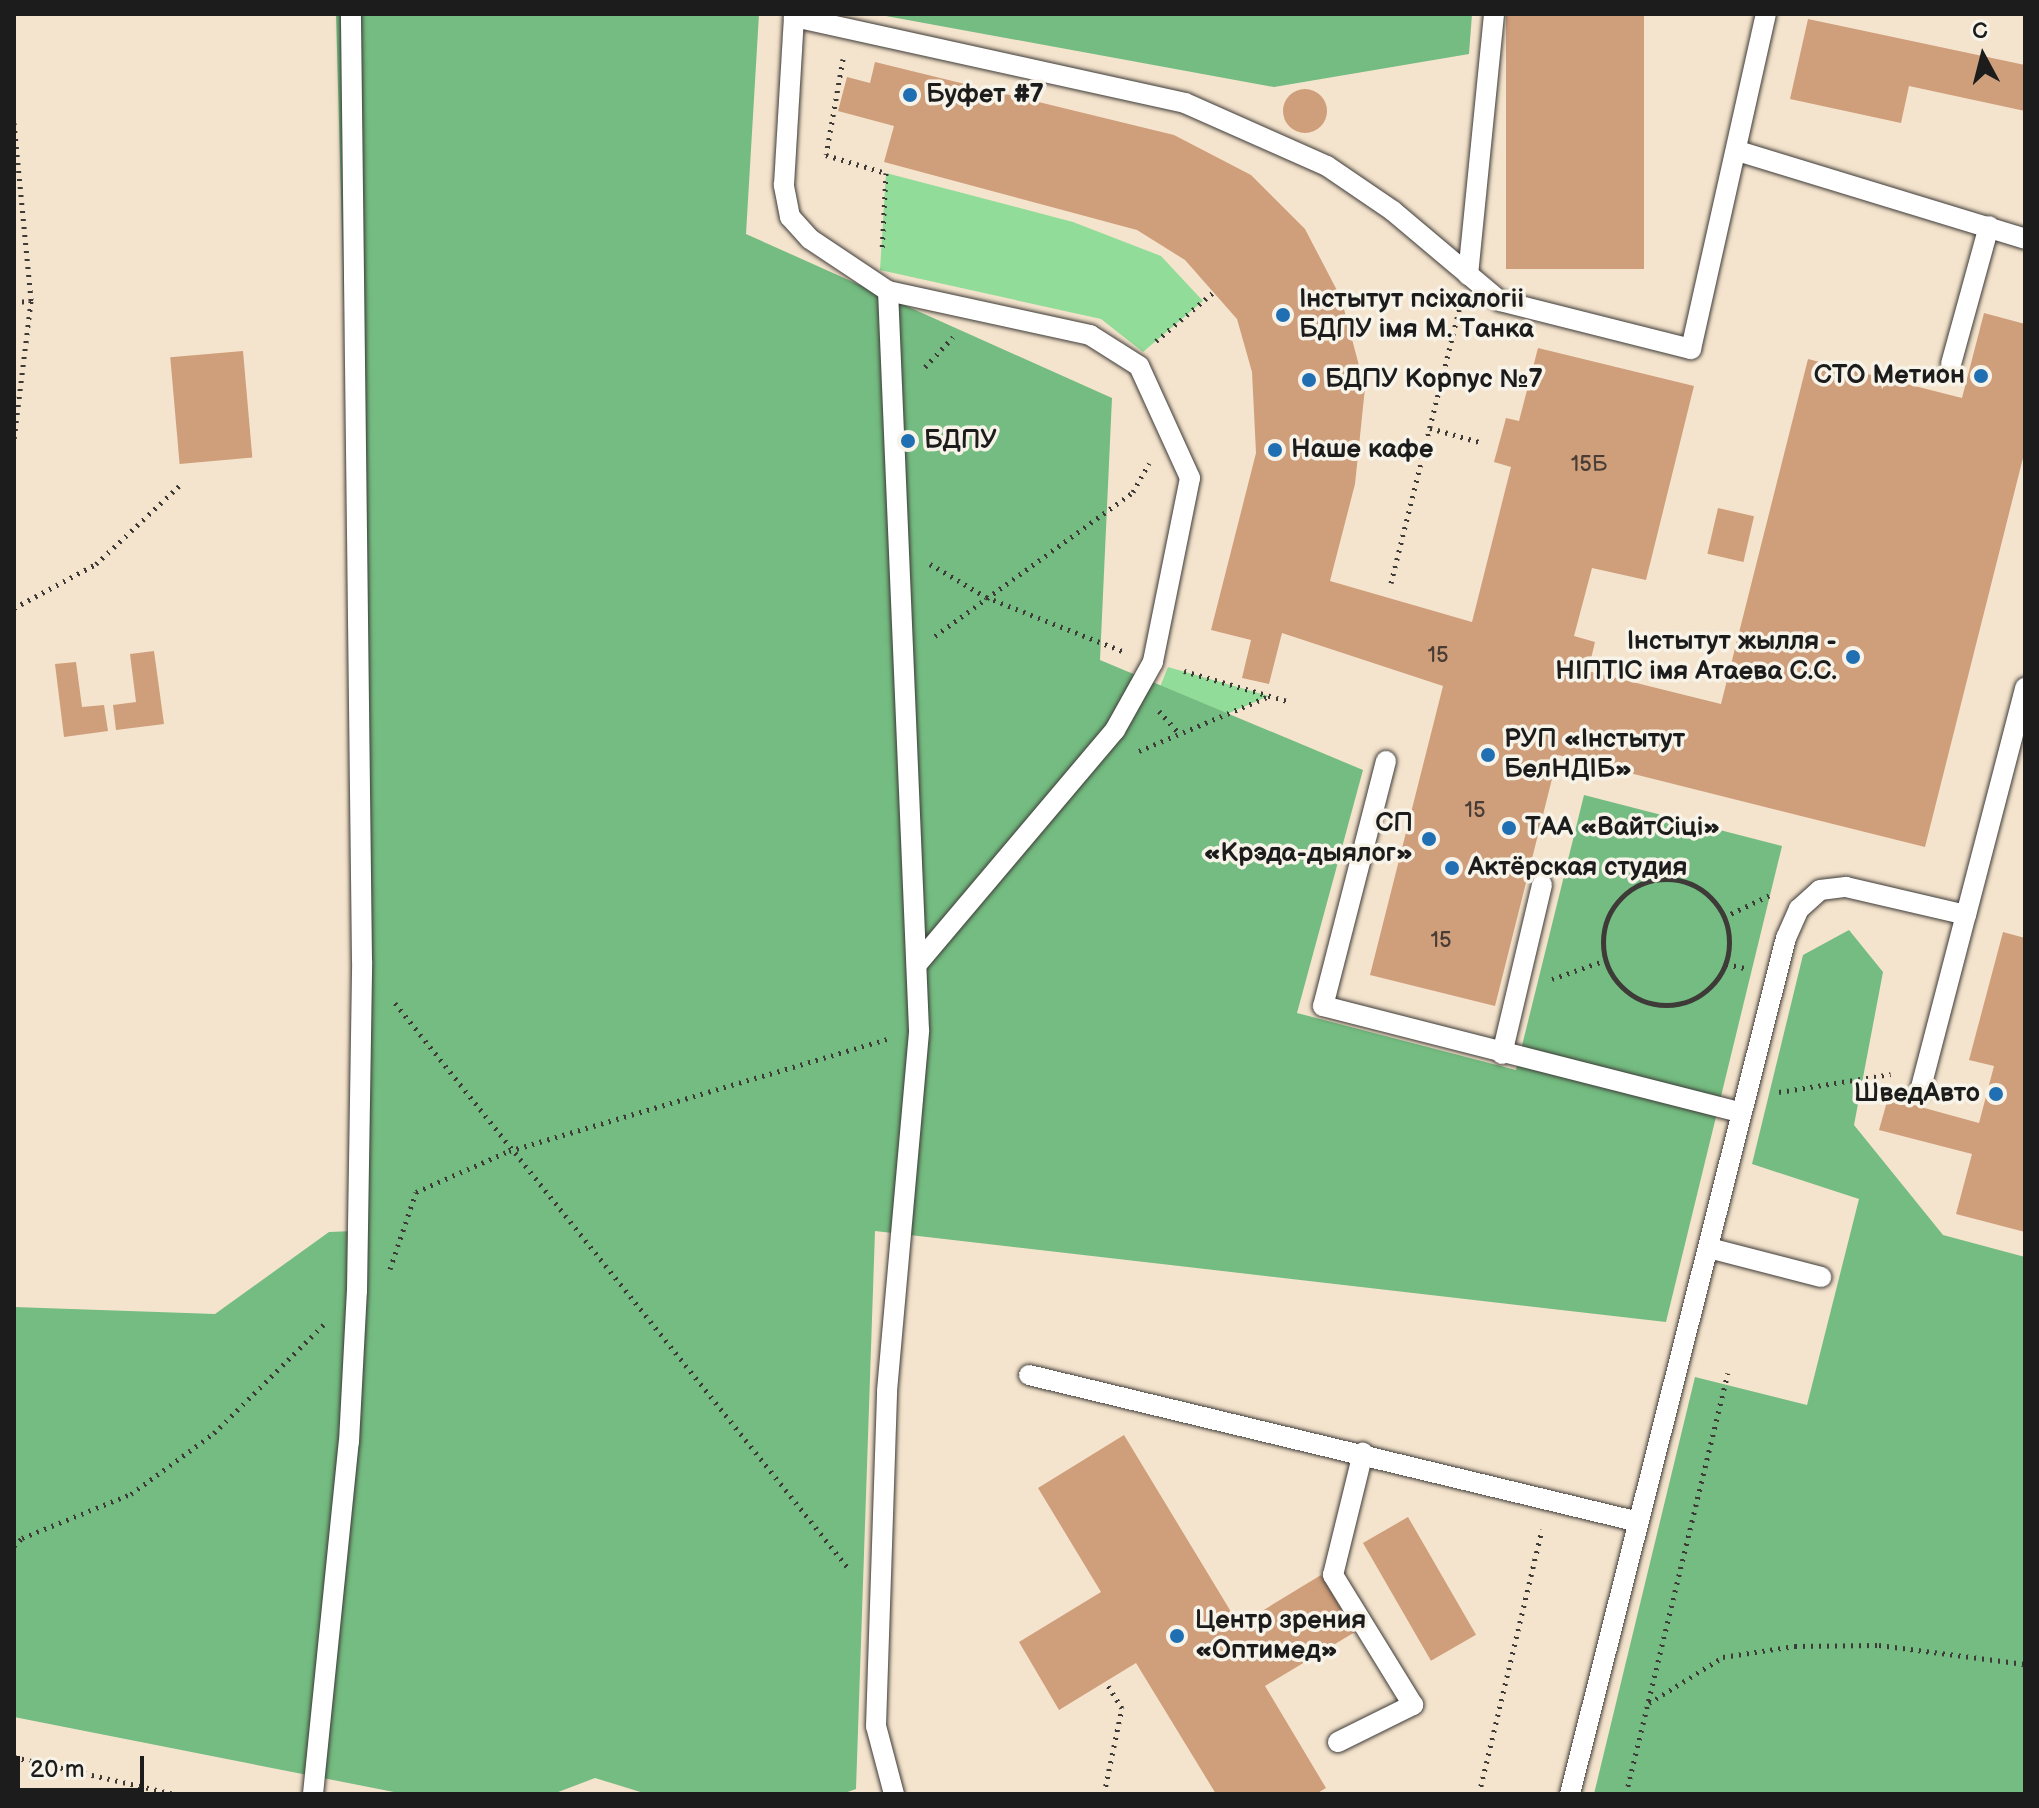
<!DOCTYPE html>
<meta charset="utf-8">
<style>
body{margin:0}
#map{position:relative;width:2039px;height:1808px;overflow:hidden;background:#f5e4cd;font-family:"Balsamiq Sans",sans-serif}
div>[style]{position:absolute}
.green>*{inset:0;background:#91dc99}
.forest>*{inset:0;background:#74bc81}
.building>*{inset:0;background:#cf9e7b;transform-origin:0 0}
.round{border-radius:50%}
.path>*{height:5px;margin-top:-2.5px;transform-origin:0;background:repeating-linear-gradient(90deg,#3d3a37 0 2px,transparent 0 8px)}
.path>.ring{margin:-2.5px;padding:0;box-sizing:content-box;background:none;border:5px solid #3d3a37;border-radius:50%}
.roads{filter:drop-shadow(0 0 2px #3d3a37) drop-shadow(0 0 2px #3d3a37)}
.lane>*{height:20px;margin:-10px;padding:0 10px;transform-origin:10px;border-radius:10px;background:#fff}
.dots>*{width:22px;height:22px;translate:-50% -50%;box-sizing:border-box;border:4px solid #f7f3e8;border-radius:50%}
span{translate:-50% -50%;white-space:nowrap;text-align:center;line-height:1.15;-webkit-text-stroke:7px #f7f3e8;paint-order:stroke}
.number-label{font-size:22px;color:#493c34}
.number-label span{-webkit-text-stroke-width:0}
.poi-label{font-size:26px;color:#1c1c1c;font-weight:700}
.left{translate:0 -50%;text-align:left}
.right{translate:-100% -50%;text-align:right}
.frame{position:absolute;inset:0;border:16px solid #1c1c1c;pointer-events:none}
.north{position:absolute;left:1943px;top:16px;width:80px;height:80px;-webkit-text-stroke:6px #f7f3e8;paint-order:stroke;rotate:353deg;font-size:22px;font-weight:700;line-height:32px;text-align:center;color:#1c1c1c}
.north::after{content:'';display:block;margin:auto;width:28px;height:36px;background:#1c1c1c;clip-path:polygon(50% 0,100% 100%,50% 72%,0 100%)}
.scale{position:absolute;left:16px;top:1756px;width:128px;height:36px;box-sizing:border-box;border:4px solid #1c1c1c;border-top:0;padding-left:10px;font-size:24px;line-height:28px;white-space:nowrap;color:#1c1c1c;-webkit-text-stroke:6px #f7f3e8;paint-order:stroke}
</style>
<div id="map">
<div class="green">
<div style="clip-path:polygon(886px 173px,1073px 222px,1161px 256px,1203px 301px,1143px 352px,1101px 319px,880px 270px)"></div>
<div style="clip-path:polygon(1168px 667px,1269px 696px,1180px 734px,1153px 704px)"></div>
</div>
<div class="forest">
<div style="clip-path:polygon(336px 14px,759px 14px,746px 234px,1112px 398px,1100px 660px,1363px 770px,1297px 1013px,1516px 1070px,1584px 795px,1782px 846px,1666px 1322px,875px 1231px,856px 1789px,842px 1794px,647px 1794px,595px 1778px,553px 1794px,404px 1794px,14px 1717px,14px 1307px,215px 1314px,329px 1232px,354px 1231px,362px 961px)"></div>
<div style="clip-path:polygon(875px 14px,1472px 14px,1469px 54px,1274px 87px)"></div>
<div style="clip-path:polygon(1849px 930px,1883px 972px,1854px 1125px,1943px 1235px,2025px 1257px,2025px 1794px,1594px 1794px,1695px 1377px,1807px 1405px,1859px 1199px,1752px 1164px,1803px 955px)"></div>
</div>
<div class="building">
<div style="left:1506px;top:14px;width:138px;height:255px"></div>
<div style="clip-path:polygon(1808px 19px,2025px 65px,2025px 111px,1909px 86px,1901px 123px,1790px 99px)"></div>
<div style="clip-path:polygon(875px 62px,1174px 135px,1251px 175px,1305px 229px,1341px 298px,1365px 388px,1355px 484px,1330px 581px,1472px 622px,1511px 467px,1494px 462px,1506px 418px,1519px 421px,1538px 348px,1694px 386px,1646px 580px,1592px 568px,1574px 636px,1595px 642px,1588px 671px,1721px 704px,1808px 359px,1962px 398px,1984px 313px,2025px 324px,2025px 450px,1925px 847px,1558px 755px,1495px 1006px,1370px 975px,1443px 686px,1282px 633px,1269px 684px,1242px 678px,1251px 640px,1211px 630px,1256px 453px,1252px 372px,1237px 319px,1185px 260px,1137px 230px,884px 162px,894px 126px,838px 111px,847px 77px,870px 83px)"></div>
<div class="round" style="left:1283px;top:89px;width:44px;height:44px"></div>
<div style="left:243px;top:351px;width:107px;height:73px;rotate:85deg"></div>
<div style="left:1718px;top:508px;width:37px;height:47px;rotate:13deg"></div>
<div style="clip-path:polygon(154px 651px,164px 724px,116px 730px,113px 705px,136px 702px,130px 654px)"></div>
<div style="clip-path:polygon(76px 662px,82px 707px,104px 705px,108px 731px,64px 737px,55px 664px)"></div>
<div style="clip-path:polygon(2003px 932px,2025px 938px,2025px 1232px,1956px 1214px,1972px 1154px,1879px 1130px,1888px 1098px,1979px 1123px,1994px 1066px,1969px 1060px)"></div>
<div style="clip-path:polygon(1124px 1435px,1239px 1625px,1321px 1575px,1355px 1632px,1265px 1686px,1326px 1788px,1316px 1794px,1216px 1794px,1136px 1663px,1059px 1710px,1019px 1642px,1101px 1592px,1038px 1488px)"></div>
<div style="left:1408px;top:1517px;width:136px;height:52px;rotate:60deg"></div>
</div>
<div class="path">
<div style="left:843px;top:59px;width:97px;rotate:100deg"></div>
<div style="left:826px;top:155px;width:63px;rotate:16.7deg"></div>
<div style="left:886px;top:173px;width:78px;rotate:92.9deg"></div>
<div style="left:14px;top:123px;width:179px;rotate:84.5deg"></div>
<div style="left:31px;top:301px;width:139px;rotate:97deg"></div>
<div style="left:14px;top:302px;width:17px;rotate:-3deg"></div>
<div style="left:1156px;top:341px;width:77px;rotate:-40.3deg"></div>
<div style="left:925px;top:367px;width:41px;rotate:-47deg"></div>
<div style="left:1430px;top:428px;width:55px;rotate:15.8deg"></div>
<div style="left:930px;top:564px;width:65px;rotate:30.5deg"></div>
<div style="left:986px;top:597px;width:149px;rotate:21.6deg"></div>
<div style="left:1391px;top:583px;width:284px;rotate:-76deg"></div>
<div style="left:14px;top:608px;width:93px;rotate:-28.2deg"></div>
<div style="left:96px;top:564px;width:115px;rotate:-43.2deg"></div>
<div style="left:935px;top:636px;width:245px;rotate:-36deg"></div>
<div style="left:1133px;top:492px;width:33px;rotate:-61deg"></div>
<div style="left:1184px;top:671px;width:107px;rotate:16.2deg"></div>
<div style="left:1159px;top:711px;width:31px;rotate:48deg"></div>
<div style="left:1139px;top:751px;width:141px;rotate:-22.9deg"></div>
<div class="ring" style="left:1603px;top:879px;width:121px;height:121px"></div>
<div style="left:1724px;top:917px;width:51px;rotate:-25.6deg"></div>
<div style="left:1726px;top:964px;width:19px;rotate:12deg"></div>
<div style="left:1552px;top:979px;width:57px;rotate:-19.4deg"></div>
<div style="left:395px;top:1003px;width:726px;rotate:51.27deg"></div>
<div style="left:1779px;top:1092px;width:113px;rotate:-9.1deg"></div>
<div style="left:390px;top:1269px;width:81px;rotate:-71.3deg"></div>
<div style="left:416px;top:1192px;width:102px;rotate:-23.8deg"></div>
<div style="left:509px;top:1151px;width:394px;rotate:-16.5deg"></div>
<div style="left:14px;top:1546px;width:11px;rotate:-45deg"></div>
<div style="left:22px;top:1538px;width:118px;rotate:-22deg"></div>
<div style="left:131px;top:1494px;width:103px;rotate:-36.3deg"></div>
<div style="left:214px;top:1433px;width:155px;rotate:-44.7deg"></div>
<div style="left:1649px;top:1703px;width:87px;rotate:-31.9deg"></div>
<div style="left:1723px;top:1657px;width:73px;rotate:-8.7deg"></div>
<div style="left:1795px;top:1646px;width:84px;rotate:-0.7deg"></div>
<div style="left:1879px;top:1645px;width:147px;rotate:7.4deg"></div>
<div style="left:14px;top:1757px;width:164px;rotate:13deg"></div>
<div style="left:1104px;top:1794px;width:88px;rotate:-78.2deg"></div>
<div style="left:1122px;top:1708px;width:31px;rotate:-122deg"></div>
<div style="left:1479px;top:1794px;width:272px;rotate:-76.6deg"></div>
<div style="left:1626px;top:1794px;width:433px;rotate:-76.4deg"></div>
</div>
<div class="roads">
<div class="lane">
<div style="left:1738px;top:151px;width:300px;rotate:17deg"></div>
<div style="left:1468px;top:275px;width:262px;rotate:-84.3deg"></div>
<div style="left:888px;top:291px;width:94px;rotate:-146.3deg"></div>
<div style="left:810px;top:239px;width:30px;rotate:-132deg"></div>
<div style="left:790px;top:217px;width:33px;rotate:-101deg"></div>
<div style="left:784px;top:185px;width:168px;rotate:-86.6deg"></div>
<div style="left:794px;top:17px;width:400px;rotate:12.4deg"></div>
<div style="left:1185px;top:103px;width:155px;rotate:23.9deg"></div>
<div style="left:1327px;top:166px;width:80px;rotate:34.3deg"></div>
<div style="left:1393px;top:211px;width:140px;rotate:40.1deg"></div>
<div style="left:1500px;top:301px;width:197px;rotate:14.1deg"></div>
<div style="left:1691px;top:349px;width:343px;rotate:-77.4deg"></div>
<div style="left:1951px;top:364px;width:143px;rotate:-74.6deg"></div>
<div style="left:1386px;top:761px;width:253px;rotate:104.4deg"></div>
<div style="left:1323px;top:1006px;width:432px;rotate:14.3deg"></div>
<div style="left:1502px;top:1054px;width:174px;rotate:-76.7deg"></div>
<div style="left:1920px;top:1091px;width:182px;rotate:-75.4deg"></div>
<div style="left:1709px;top:1248px;width:116px;rotate:14.5deg"></div>
<div style="left:1029px;top:1375px;width:627px;rotate:13.55deg"></div>
<div style="left:1338px;top:1742px;width:84px;rotate:-26.3deg"></div>
<div style="left:1413px;top:1705px;width:153px;rotate:-121.6deg"></div>
<div style="left:1333px;top:1575px;width:126px;rotate:-76.2deg"></div>
<div style="left:313px;top:1794px;width:354px;rotate:-84.2deg"></div>
<div style="left:349px;top:1442px;width:151px;rotate:-87deg"></div>
<div style="left:357px;top:1291px;width:330px;rotate:-89.1deg"></div>
<div style="left:362px;top:961px;width:947px;rotate:-90.67deg"></div>
<div style="left:894px;top:1794px;width:70px;rotate:-104.8deg"></div>
<div style="left:876px;top:1726px;width:335px;rotate:-88.1deg"></div>
<div style="left:887px;top:1391px;width:362px;rotate:-84.9deg"></div>
<div style="left:919px;top:1030px;width:740px;rotate:-92.4deg"></div>
<div style="left:888px;top:291px;width:207px;rotate:12.3deg"></div>
<div style="left:1090px;top:335px;width:58px;rotate:32.3deg"></div>
<div style="left:1139px;top:366px;width:123px;rotate:65.5deg"></div>
<div style="left:1190px;top:478px;width:188px;rotate:101.4deg"></div>
<div style="left:1153px;top:662px;width:78px;rotate:119.2deg"></div>
<div style="left:1115px;top:730px;width:307px;rotate:130.2deg"></div>
<div style="left:1570px;top:1794px;width:883px;rotate:-75.84deg"></div>
<div style="left:1786px;top:938px;width:32px;rotate:-66deg"></div>
<div style="left:1799px;top:909px;width:28px;rotate:-42deg"></div>
<div style="left:1820px;top:890px;width:26px;rotate:-7deg"></div>
<div style="left:1846px;top:887px;width:123px;rotate:13.1deg"></div>
<div style="left:1966px;top:915px;width:235px;rotate:-75.4deg"></div>
</div>
</div>
<div class="dots">
<div style="left:910px;top:95px;background:#1f6fb2"></div>
<div style="left:1283px;top:315px;background:#1f6fb2"></div>
<div style="left:1981px;top:376px;background:#1f6fb2"></div>
<div style="left:1309px;top:380px;background:#1f6fb2"></div>
<div style="left:908px;top:441px;background:#1f6fb2"></div>
<div style="left:1275px;top:450px;background:#1f6fb2"></div>
<div style="left:1853px;top:657px;background:#1f6fb2"></div>
<div style="left:1488px;top:755px;background:#1f6fb2"></div>
<div style="left:1509px;top:828px;background:#1f6fb2"></div>
<div style="left:1429px;top:839px;background:#1f6fb2"></div>
<div style="left:1452px;top:868px;background:#1f6fb2"></div>
<div style="left:1996px;top:1094px;background:#1f6fb2"></div>
<div style="left:1177px;top:1636px;background:#1f6fb2"></div>
</div>
<div class="number-label">
<span style="left:1589px;top:465px">15Б</span>
<span style="left:1438px;top:656px">15</span>
<span style="left:1475px;top:811px">15</span>
<span style="left:1441px;top:941px">15</span>
</div>
<div class="poi-label">
<span class="left" style="left:926px;top:95px">Буфет #7</span>
<span class="left" style="left:1299px;top:315px">Інстытут псіхалогіі<br>БДПУ імя М. Танка</span>
<span class="right" style="left:1965px;top:376px">СТО Метион</span>
<span class="left" style="left:1325px;top:380px">БДПУ Корпус №7</span>
<span class="left" style="left:924px;top:441px">БДПУ</span>
<span class="left" style="left:1291px;top:450px">Наше кафе</span>
<span class="right" style="left:1837px;top:657px">Інстытут жылля -<br>НІПТІС імя Атаева С.С.</span>
<span class="left" style="left:1504px;top:755px">РУП «Інстытут<br>БелНДІБ»</span>
<span class="right" style="left:1413px;top:839px">СП<br>«Крэда-дыялог»</span>
<span class="left" style="left:1525px;top:828px">ТАА «ВайтСіці»</span>
<span class="left" style="left:1468px;top:868px">Актёрская студия</span>
<span class="right" style="left:1980px;top:1094px">ШведАвто</span>
<span class="left" style="left:1195px;top:1636px">Центр зрения<br>«Оптимед»</span>
</div>
<div class="frame"></div>
<div class="north">С</div>
<div class="scale">20 m</div>
</div>
